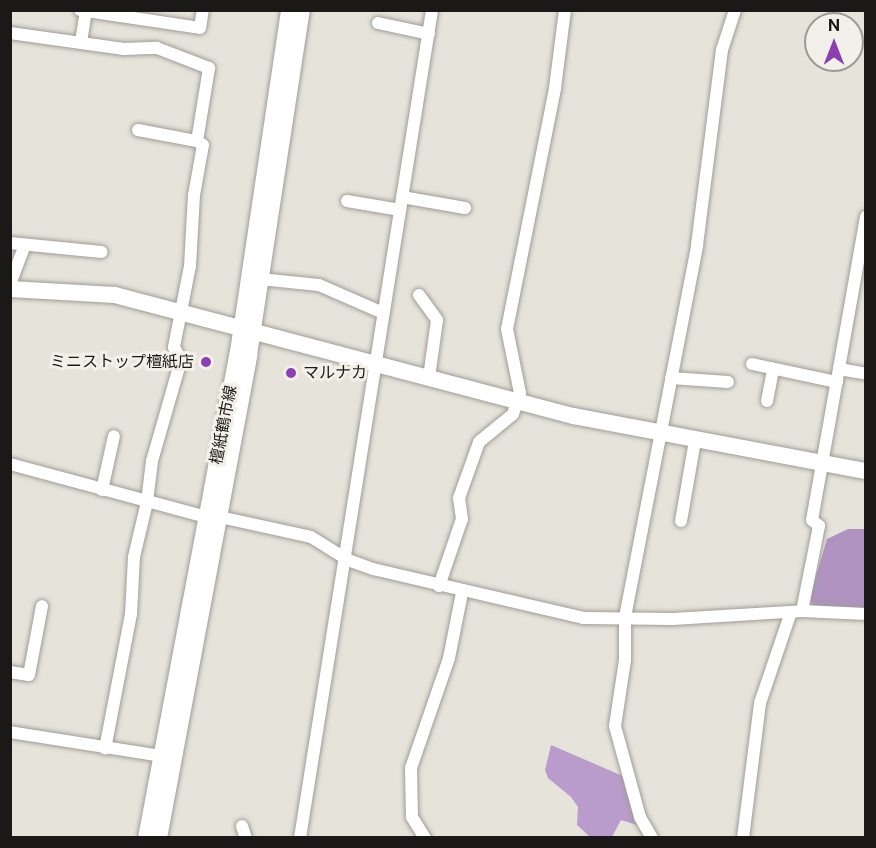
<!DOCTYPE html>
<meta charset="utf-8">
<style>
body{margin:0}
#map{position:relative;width:876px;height:848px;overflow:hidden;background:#e6e3db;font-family:"Public Sans","Noto Sans JP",sans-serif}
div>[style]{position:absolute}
.forest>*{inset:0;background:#b99ccb}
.water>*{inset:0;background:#b093c1}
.roads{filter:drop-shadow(0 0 2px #a09d96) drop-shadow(0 0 2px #a09d96)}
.street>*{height:12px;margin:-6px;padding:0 6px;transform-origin:6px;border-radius:6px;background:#fff}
.secondary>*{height:16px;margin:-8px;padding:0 8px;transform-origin:8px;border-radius:8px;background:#fff}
.dots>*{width:16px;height:16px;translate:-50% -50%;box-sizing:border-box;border:3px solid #f3f0e9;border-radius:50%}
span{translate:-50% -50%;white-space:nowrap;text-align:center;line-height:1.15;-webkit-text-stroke:6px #f3f0e9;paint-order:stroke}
.poi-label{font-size:16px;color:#1a1917}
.right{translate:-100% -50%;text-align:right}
.left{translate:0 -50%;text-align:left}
.street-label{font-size:16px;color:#1a1917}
.frame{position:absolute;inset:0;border:12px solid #1a1917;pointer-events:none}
.north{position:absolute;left:804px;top:12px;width:60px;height:60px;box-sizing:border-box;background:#f3f0e9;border:2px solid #9c9a95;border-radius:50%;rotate:0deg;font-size:16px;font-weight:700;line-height:24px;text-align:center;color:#1a1917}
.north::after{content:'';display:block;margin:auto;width:21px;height:27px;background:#8b3fb1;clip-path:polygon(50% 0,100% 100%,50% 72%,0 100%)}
</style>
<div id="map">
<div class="forest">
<div style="clip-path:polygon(551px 745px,625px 777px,637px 825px,621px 820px,612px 837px,589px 836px,577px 825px,578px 807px,571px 797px,548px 778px,545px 770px)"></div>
</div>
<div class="water">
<div style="clip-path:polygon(848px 529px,865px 529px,865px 610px,814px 607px,809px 599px,827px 539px)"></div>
</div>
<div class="roads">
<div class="street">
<div style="left:80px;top:10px;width:121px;rotate:8.5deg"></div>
<div style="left:200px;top:28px;width:18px;rotate:-81deg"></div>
<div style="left:378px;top:23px;width:52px;rotate:12.2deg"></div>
<div style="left:10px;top:33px;width:115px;rotate:8deg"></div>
<div style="left:124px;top:49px;width:33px;rotate:-2deg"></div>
<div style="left:157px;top:48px;width:56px;rotate:21deg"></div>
<div style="left:209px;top:68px;width:74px;rotate:99.3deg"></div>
<div style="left:197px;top:141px;width:7px;rotate:34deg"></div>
<div style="left:203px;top:145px;width:51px;rotate:100.2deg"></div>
<div style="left:194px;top:195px;width:71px;rotate:93.2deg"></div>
<div style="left:190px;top:266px;width:83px;rotate:101.2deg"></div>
<div style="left:174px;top:347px;width:15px;rotate:62deg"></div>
<div style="left:181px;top:360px;width:105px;rotate:106deg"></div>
<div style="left:152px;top:461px;width:41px;rotate:97deg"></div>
<div style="left:147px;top:502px;width:57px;rotate:103.3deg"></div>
<div style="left:134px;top:557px;width:57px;rotate:93deg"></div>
<div style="left:131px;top:614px;width:137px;rotate:100.9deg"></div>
<div style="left:81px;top:42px;width:32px;rotate:-81deg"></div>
<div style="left:138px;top:130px;width:60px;rotate:10.6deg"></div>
<div style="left:402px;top:197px;width:64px;rotate:9.9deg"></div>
<div style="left:347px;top:201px;width:54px;rotate:9.6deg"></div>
<div style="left:10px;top:243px;width:92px;rotate:5.6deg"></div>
<div style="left:260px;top:279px;width:59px;rotate:5.8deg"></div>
<div style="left:319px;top:285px;width:70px;rotate:23.6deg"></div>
<div style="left:10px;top:284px;width:40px;rotate:-69deg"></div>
<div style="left:419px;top:295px;width:31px;rotate:54deg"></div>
<div style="left:437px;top:320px;width:59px;rotate:97.9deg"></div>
<div style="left:752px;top:364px;width:87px;rotate:12deg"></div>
<div style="left:839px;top:369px;width:27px;rotate:10deg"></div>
<div style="left:671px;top:378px;width:57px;rotate:4deg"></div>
<div style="left:767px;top:401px;width:33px;rotate:-79deg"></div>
<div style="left:10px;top:464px;width:204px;rotate:15.1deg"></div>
<div style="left:102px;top:490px;width:55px;rotate:-77.5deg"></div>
<div style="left:220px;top:517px;width:93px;rotate:12.4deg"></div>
<div style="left:311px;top:537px;width:44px;rotate:31.9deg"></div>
<div style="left:348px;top:560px;width:27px;rotate:20deg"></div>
<div style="left:373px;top:569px;width:216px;rotate:13.1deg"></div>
<div style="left:583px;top:618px;width:90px;rotate:0.6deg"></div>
<div style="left:673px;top:619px;width:129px;rotate:-3.5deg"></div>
<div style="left:802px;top:611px;width:64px;rotate:2.7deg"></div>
<div style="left:681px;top:521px;width:81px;rotate:-80.1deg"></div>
<div style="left:439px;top:586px;width:71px;rotate:-71.1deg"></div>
<div style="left:462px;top:519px;width:21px;rotate:-98deg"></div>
<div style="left:459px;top:498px;width:59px;rotate:-70.3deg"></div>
<div style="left:479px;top:442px;width:44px;rotate:-39.5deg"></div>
<div style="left:513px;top:414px;width:22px;rotate:-72deg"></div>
<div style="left:520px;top:393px;width:65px;rotate:-101.5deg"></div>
<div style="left:507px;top:329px;width:246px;rotate:-78.7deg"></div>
<div style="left:555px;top:88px;width:79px;rotate:-82.7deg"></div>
<div style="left:802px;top:611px;width:87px;rotate:-78.7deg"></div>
<div style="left:819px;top:526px;width:9px;rotate:-139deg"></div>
<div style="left:812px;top:520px;width:308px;rotate:-79.9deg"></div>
<div style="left:10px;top:672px;width:19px;rotate:9deg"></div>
<div style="left:29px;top:675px;width:70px;rotate:-79.3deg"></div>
<div style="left:10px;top:732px;width:153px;rotate:9deg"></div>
<div style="left:242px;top:826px;width:13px;rotate:72deg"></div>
<div style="left:300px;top:838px;width:838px;rotate:-80.94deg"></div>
<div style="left:425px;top:838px;width:25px;rotate:-122deg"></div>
<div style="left:412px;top:817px;width:49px;rotate:-91.2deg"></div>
<div style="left:411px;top:768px;width:116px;rotate:-70.9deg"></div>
<div style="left:449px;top:658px;width:66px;rotate:-78.7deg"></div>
<div style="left:652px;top:838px;width:24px;rotate:-120deg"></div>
<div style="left:640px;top:817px;width:94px;rotate:-105.4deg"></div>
<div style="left:615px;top:726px;width:67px;rotate:-81.4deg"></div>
<div style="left:625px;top:660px;width:43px;rotate:-90deg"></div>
<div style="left:625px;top:617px;width:379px;rotate:-79deg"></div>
<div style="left:697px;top:245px;width:197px;rotate:-82.7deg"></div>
<div style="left:722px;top:50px;width:42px;rotate:-72deg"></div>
<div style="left:743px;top:838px;width:136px;rotate:-82.8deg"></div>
<div style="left:760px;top:703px;width:96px;rotate:-71.2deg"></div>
</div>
<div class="secondary">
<div style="left:10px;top:289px;width:105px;rotate:3.3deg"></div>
<div style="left:115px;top:295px;width:475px;rotate:14.8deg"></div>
<div style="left:574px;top:416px;width:297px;rotate:10.7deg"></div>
<div style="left:146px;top:838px;width:495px;rotate:-79.3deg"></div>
<div style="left:238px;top:352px;width:346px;rotate:-81.5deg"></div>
<div style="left:159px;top:838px;width:491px;rotate:-79.4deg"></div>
<div style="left:249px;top:355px;width:349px;rotate:-81.3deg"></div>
</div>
</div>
<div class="dots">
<div style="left:206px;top:362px;background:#8b3fb1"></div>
<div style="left:291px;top:373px;background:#8b3fb1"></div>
</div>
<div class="poi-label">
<span class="right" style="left:194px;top:362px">ミニストップ檀紙店</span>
<span class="left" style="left:303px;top:373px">マルナカ</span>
</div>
<div class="street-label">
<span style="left:224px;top:425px;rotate:-79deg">檀紙鶴市線</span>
</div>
<div class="frame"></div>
<div class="north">N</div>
</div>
